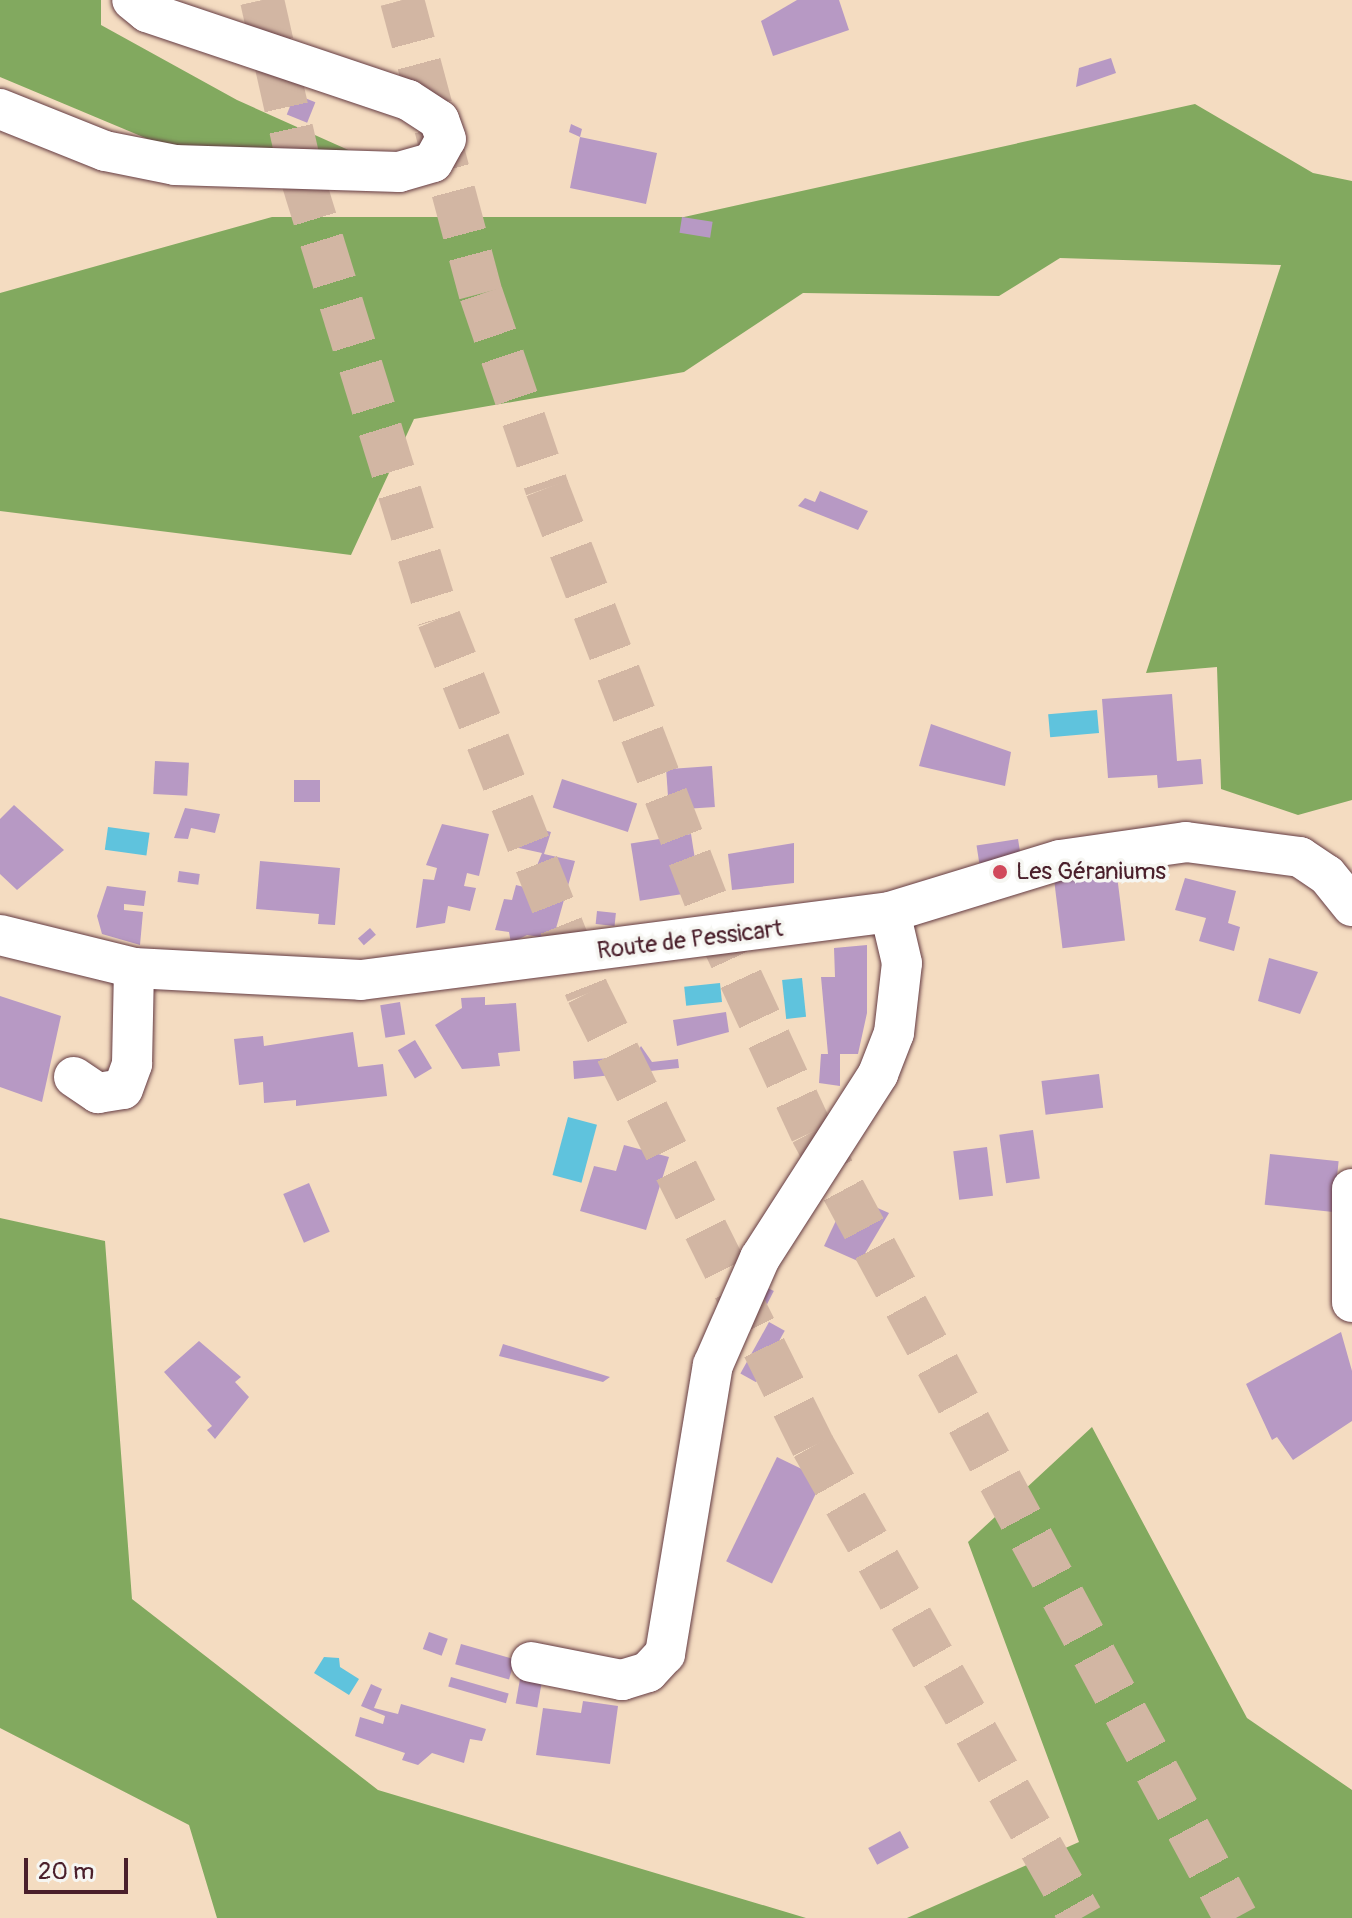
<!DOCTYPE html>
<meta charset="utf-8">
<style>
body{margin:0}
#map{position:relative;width:1352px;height:1918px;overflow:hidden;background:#f4dcc1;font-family:Pangolin,sans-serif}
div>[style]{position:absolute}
.forest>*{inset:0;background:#82a95f}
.water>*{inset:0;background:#5fc3dd;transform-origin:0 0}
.building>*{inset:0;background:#b799c4;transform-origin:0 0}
.highway-tunnel>*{height:44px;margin-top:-22px;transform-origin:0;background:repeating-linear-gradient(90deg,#d2b6a3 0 44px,transparent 0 66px)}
.roads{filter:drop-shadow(0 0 2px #643b42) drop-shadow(0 0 2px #643b42)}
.minor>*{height:40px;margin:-20px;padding:0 20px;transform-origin:20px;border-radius:20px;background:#fff}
.dots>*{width:22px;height:22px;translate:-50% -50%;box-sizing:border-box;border:4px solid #f6f6f2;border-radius:50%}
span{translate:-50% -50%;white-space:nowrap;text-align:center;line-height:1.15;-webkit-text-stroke:7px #f6f6f2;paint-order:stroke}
.poi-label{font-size:24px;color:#4a1f2b}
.left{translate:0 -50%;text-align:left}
.street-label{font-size:24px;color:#4a1f2b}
.scale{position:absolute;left:24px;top:1858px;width:104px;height:36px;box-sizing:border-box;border:4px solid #4a1f2b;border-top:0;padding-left:10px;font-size:24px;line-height:28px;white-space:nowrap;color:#4a1f2b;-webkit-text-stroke:6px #f6f6f2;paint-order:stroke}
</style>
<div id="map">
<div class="forest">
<div style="clip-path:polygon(0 0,101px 0,101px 25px,237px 100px,364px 157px,186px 155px,0 77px)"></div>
<div style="clip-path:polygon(1195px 104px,1313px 173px,1352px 181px,1352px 800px,1298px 815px,1221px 789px,1217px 667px,1146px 673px,1281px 265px,1060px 258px,999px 296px,803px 293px,684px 372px,414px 419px,351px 555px,0 511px,0 293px,272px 217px,684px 217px)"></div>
<div style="clip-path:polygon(0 1218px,105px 1241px,132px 1599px,378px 1790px,806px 1918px,217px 1918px,189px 1825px,0 1728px)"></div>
<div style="clip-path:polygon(1092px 1427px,1247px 1718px,1352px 1790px,1352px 1918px,907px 1918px,1079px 1842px,968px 1542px)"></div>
</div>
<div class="water">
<div style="left:1097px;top:710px;width:23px;height:49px;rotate:85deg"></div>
<div style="left:108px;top:827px;width:42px;height:23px;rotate:8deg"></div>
<div style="left:802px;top:978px;width:39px;height:20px;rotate:84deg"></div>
<div style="left:720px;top:983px;width:19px;height:36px;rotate:84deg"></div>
<div style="left:568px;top:1117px;width:30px;height:60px;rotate:15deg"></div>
<div style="clip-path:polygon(324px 1657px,339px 1658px,340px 1667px,359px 1679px,349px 1695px,314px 1673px)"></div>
</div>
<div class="building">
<div style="clip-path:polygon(797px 0,839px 0,849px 30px,773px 56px,761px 21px)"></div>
<div style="clip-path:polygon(1111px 58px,1116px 73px,1076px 87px,1079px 68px)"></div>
<div style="left:295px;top:94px;width:22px;height:22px;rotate:22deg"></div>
<div style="clip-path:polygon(571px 124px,582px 129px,580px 137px,657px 153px,646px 204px,570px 188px,580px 137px,569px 132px)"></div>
<div style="left:682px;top:217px;width:31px;height:16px;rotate:9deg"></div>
<div style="clip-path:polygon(820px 491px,868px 511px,858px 530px,798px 506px,805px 498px,815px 502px)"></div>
<div style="clip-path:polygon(1172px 694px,1177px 761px,1201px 759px,1203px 784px,1158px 788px,1157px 775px,1108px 778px,1102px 699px)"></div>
<div style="clip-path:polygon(931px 724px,1011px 752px,1005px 786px,919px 766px)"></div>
<div style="left:155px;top:761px;width:34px;height:33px;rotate:3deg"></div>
<div style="left:712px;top:766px;width:41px;height:46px;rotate:86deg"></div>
<div style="left:562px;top:779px;width:79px;height:30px;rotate:18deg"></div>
<div style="left:294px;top:780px;width:26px;height:22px"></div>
<div style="clip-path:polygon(14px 805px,64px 850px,17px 890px,0 874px,0 819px)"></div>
<div style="clip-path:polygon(185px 808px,220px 814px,215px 833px,191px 828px,188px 839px,174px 838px)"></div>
<div style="clip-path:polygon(442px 824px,489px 834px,479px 876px,467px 873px,464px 886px,476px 888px,470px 911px,448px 906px,445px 923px,416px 928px,423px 879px,434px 880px,437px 868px,426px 865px)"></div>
<div style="clip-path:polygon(526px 825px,551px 832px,544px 854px,575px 861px,553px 939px,527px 935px,511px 943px,509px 932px,495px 930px,504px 899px,512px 900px,516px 885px,528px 888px,542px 853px,519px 848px)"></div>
<div style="left:691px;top:834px;width:58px;height:61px;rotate:81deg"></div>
<div style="left:1018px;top:839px;width:18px;height:42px;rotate:81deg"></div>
<div style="clip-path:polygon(794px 843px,794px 883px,732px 890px,728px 854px)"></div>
<div style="clip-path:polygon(260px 861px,340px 868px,335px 925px,318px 924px,319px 914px,256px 909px)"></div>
<div style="left:1116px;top:867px;width:74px;height:63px;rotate:83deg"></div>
<div style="left:179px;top:871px;width:21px;height:11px;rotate:8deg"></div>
<div style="clip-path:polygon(1185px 878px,1236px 891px,1228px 923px,1240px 927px,1234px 951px,1199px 941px,1206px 918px,1175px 910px)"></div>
<div style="clip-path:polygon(107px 886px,146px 891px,144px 906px,124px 904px,124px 910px,143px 912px,140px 945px,102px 934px,97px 916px)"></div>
<div style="left:597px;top:911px;width:19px;height:13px;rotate:6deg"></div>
<div style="left:370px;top:928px;width:9px;height:16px;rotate:49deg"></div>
<div style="clip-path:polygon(867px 945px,867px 1013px,858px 1054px,840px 1054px,840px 1086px,819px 1083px,821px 1054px,828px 1054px,821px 977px,835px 977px,834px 948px)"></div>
<div style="clip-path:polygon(1269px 958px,1318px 972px,1300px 1014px,1258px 1001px)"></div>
<div style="clip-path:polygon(0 996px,61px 1016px,42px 1102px,0 1087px)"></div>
<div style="clip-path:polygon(485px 997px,485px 1005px,516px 1003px,520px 1051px,498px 1053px,500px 1066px,462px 1069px,435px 1025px,462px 1008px,461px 998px)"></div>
<div style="left:400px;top:1002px;width:33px;height:20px;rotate:81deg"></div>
<div style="clip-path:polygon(726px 1012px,729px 1032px,677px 1046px,673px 1020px)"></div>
<div style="clip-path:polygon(353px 1032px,358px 1067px,383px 1064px,387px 1096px,296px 1106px,296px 1100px,264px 1103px,263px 1082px,239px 1085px,234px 1039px,263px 1036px,264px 1046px)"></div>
<div style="left:415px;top:1040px;width:33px;height:20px;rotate:59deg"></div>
<div style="clip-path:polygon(641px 1046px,652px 1062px,678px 1059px,679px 1068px,574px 1079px,573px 1061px,635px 1056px)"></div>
<div style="left:1099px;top:1074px;width:34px;height:58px;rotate:83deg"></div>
<div style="left:1033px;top:1130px;width:49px;height:34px;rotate:82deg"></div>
<div style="clip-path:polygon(624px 1145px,669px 1157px,646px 1230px,580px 1211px,594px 1166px,616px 1171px)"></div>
<div style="left:987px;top:1147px;width:49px;height:34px;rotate:83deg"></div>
<div style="left:1270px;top:1154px;width:69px;height:51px;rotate:6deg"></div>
<div style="left:309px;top:1183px;width:53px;height:28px;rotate:67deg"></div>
<div style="clip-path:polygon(848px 1195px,889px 1213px,860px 1262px,824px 1246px)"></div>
<div style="left:764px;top:1286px;width:11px;height:25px;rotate:27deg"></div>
<div style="left:769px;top:1322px;width:18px;height:59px;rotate:29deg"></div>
<div style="clip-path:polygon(1341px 1332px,1352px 1371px,1352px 1421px,1293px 1460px,1277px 1437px,1272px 1440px,1246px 1384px)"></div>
<div style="clip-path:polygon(199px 1341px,241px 1377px,235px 1382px,249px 1397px,215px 1439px,207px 1430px,212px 1426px,164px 1372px)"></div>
<div style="clip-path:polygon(503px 1344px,610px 1377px,603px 1382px,499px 1356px)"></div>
<div style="left:777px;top:1457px;width:51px;height:116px;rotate:26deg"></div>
<div style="left:429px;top:1632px;width:20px;height:18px;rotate:20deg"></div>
<div style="left:461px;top:1644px;width:56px;height:21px;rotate:16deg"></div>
<div style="left:451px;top:1677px;width:60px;height:10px;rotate:16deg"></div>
<div style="left:520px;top:1679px;width:22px;height:25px;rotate:10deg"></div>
<div style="clip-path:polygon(371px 1684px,382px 1689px,374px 1708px,398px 1714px,401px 1704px,486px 1729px,482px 1741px,470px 1739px,464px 1763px,432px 1753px,418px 1765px,402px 1760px,405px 1753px,355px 1736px,360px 1717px,383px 1724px,385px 1716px,361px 1706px)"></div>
<div style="clip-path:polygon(583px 1701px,618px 1706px,610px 1764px,536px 1755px,543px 1708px,581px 1713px)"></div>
<div style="left:900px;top:1831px;width:19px;height:36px;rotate:62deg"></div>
</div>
<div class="highway-tunnel">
<div style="left:262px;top:0;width:181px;rotate:77.3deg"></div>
<div style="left:302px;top:177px;width:463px;rotate:72.8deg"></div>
<div style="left:439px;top:619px;width:403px;rotate:68.3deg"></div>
<div style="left:588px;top:993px;width:506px;rotate:63.59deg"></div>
<div style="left:813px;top:1446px;width:543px;rotate:60.41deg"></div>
<div style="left:402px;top:0;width:304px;rotate:75deg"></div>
<div style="left:481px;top:294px;width:205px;rotate:71.2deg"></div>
<div style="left:547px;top:488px;width:462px;rotate:68.9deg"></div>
<div style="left:713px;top:919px;width:235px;rotate:65.1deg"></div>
<div style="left:812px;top:1132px;width:893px;rotate:61.66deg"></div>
</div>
<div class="roads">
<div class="minor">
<div style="left:0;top:109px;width:113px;rotate:21.8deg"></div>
<div style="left:105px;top:151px;width:71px;rotate:11.3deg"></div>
<div style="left:175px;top:165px;width:224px;rotate:1.8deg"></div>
<div style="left:399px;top:172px;width:35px;rotate:-16deg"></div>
<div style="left:433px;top:162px;width:26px;rotate:-61deg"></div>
<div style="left:446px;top:139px;width:20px;rotate:-110deg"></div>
<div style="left:439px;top:120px;width:37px;rotate:-147deg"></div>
<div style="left:408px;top:100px;width:275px;rotate:-161.4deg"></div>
<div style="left:147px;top:12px;width:19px;rotate:-141deg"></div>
<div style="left:0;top:935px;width:138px;rotate:13.8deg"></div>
<div style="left:134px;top:968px;width:227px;rotate:3deg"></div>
<div style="left:361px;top:980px;width:533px;rotate:-7.32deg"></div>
<div style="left:890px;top:912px;width:178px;rotate:-17deg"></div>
<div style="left:1060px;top:860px;width:127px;rotate:-8.1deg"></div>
<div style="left:1186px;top:842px;width:115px;rotate:7.5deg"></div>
<div style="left:1300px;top:857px;width:32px;rotate:34deg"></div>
<div style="left:1327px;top:875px;width:40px;rotate:51deg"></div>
<div style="left:74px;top:1077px;width:29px;rotate:34deg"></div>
<div style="left:98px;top:1093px;width:25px;rotate:-9deg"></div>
<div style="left:123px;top:1089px;width:27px;rotate:-70deg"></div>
<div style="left:132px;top:1064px;width:96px;rotate:-88.8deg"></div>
<div style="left:1352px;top:1189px;width:113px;rotate:90deg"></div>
<div style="left:531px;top:1662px;width:93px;rotate:11.2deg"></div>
<div style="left:622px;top:1680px;width:27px;rotate:-17deg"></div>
<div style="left:648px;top:1672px;width:25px;rotate:-47deg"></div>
<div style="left:665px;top:1654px;width:293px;rotate:-80.6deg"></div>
<div style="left:713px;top:1365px;width:117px;rotate:-66.3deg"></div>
<div style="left:760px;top:1258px;width:219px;rotate:-57.3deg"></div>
<div style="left:878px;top:1074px;width:44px;rotate:-68.7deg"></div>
<div style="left:894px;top:1033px;width:70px;rotate:-83.5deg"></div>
<div style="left:902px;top:963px;width:52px;rotate:-103.2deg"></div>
</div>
</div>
<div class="dots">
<div style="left:1000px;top:872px;background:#d1495b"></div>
</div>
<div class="poi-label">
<span class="left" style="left:1016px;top:872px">Les Géraniums</span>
</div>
<div class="street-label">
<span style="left:690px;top:940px;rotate:-7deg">Route de Pessicart</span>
</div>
<div class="scale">20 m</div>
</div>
